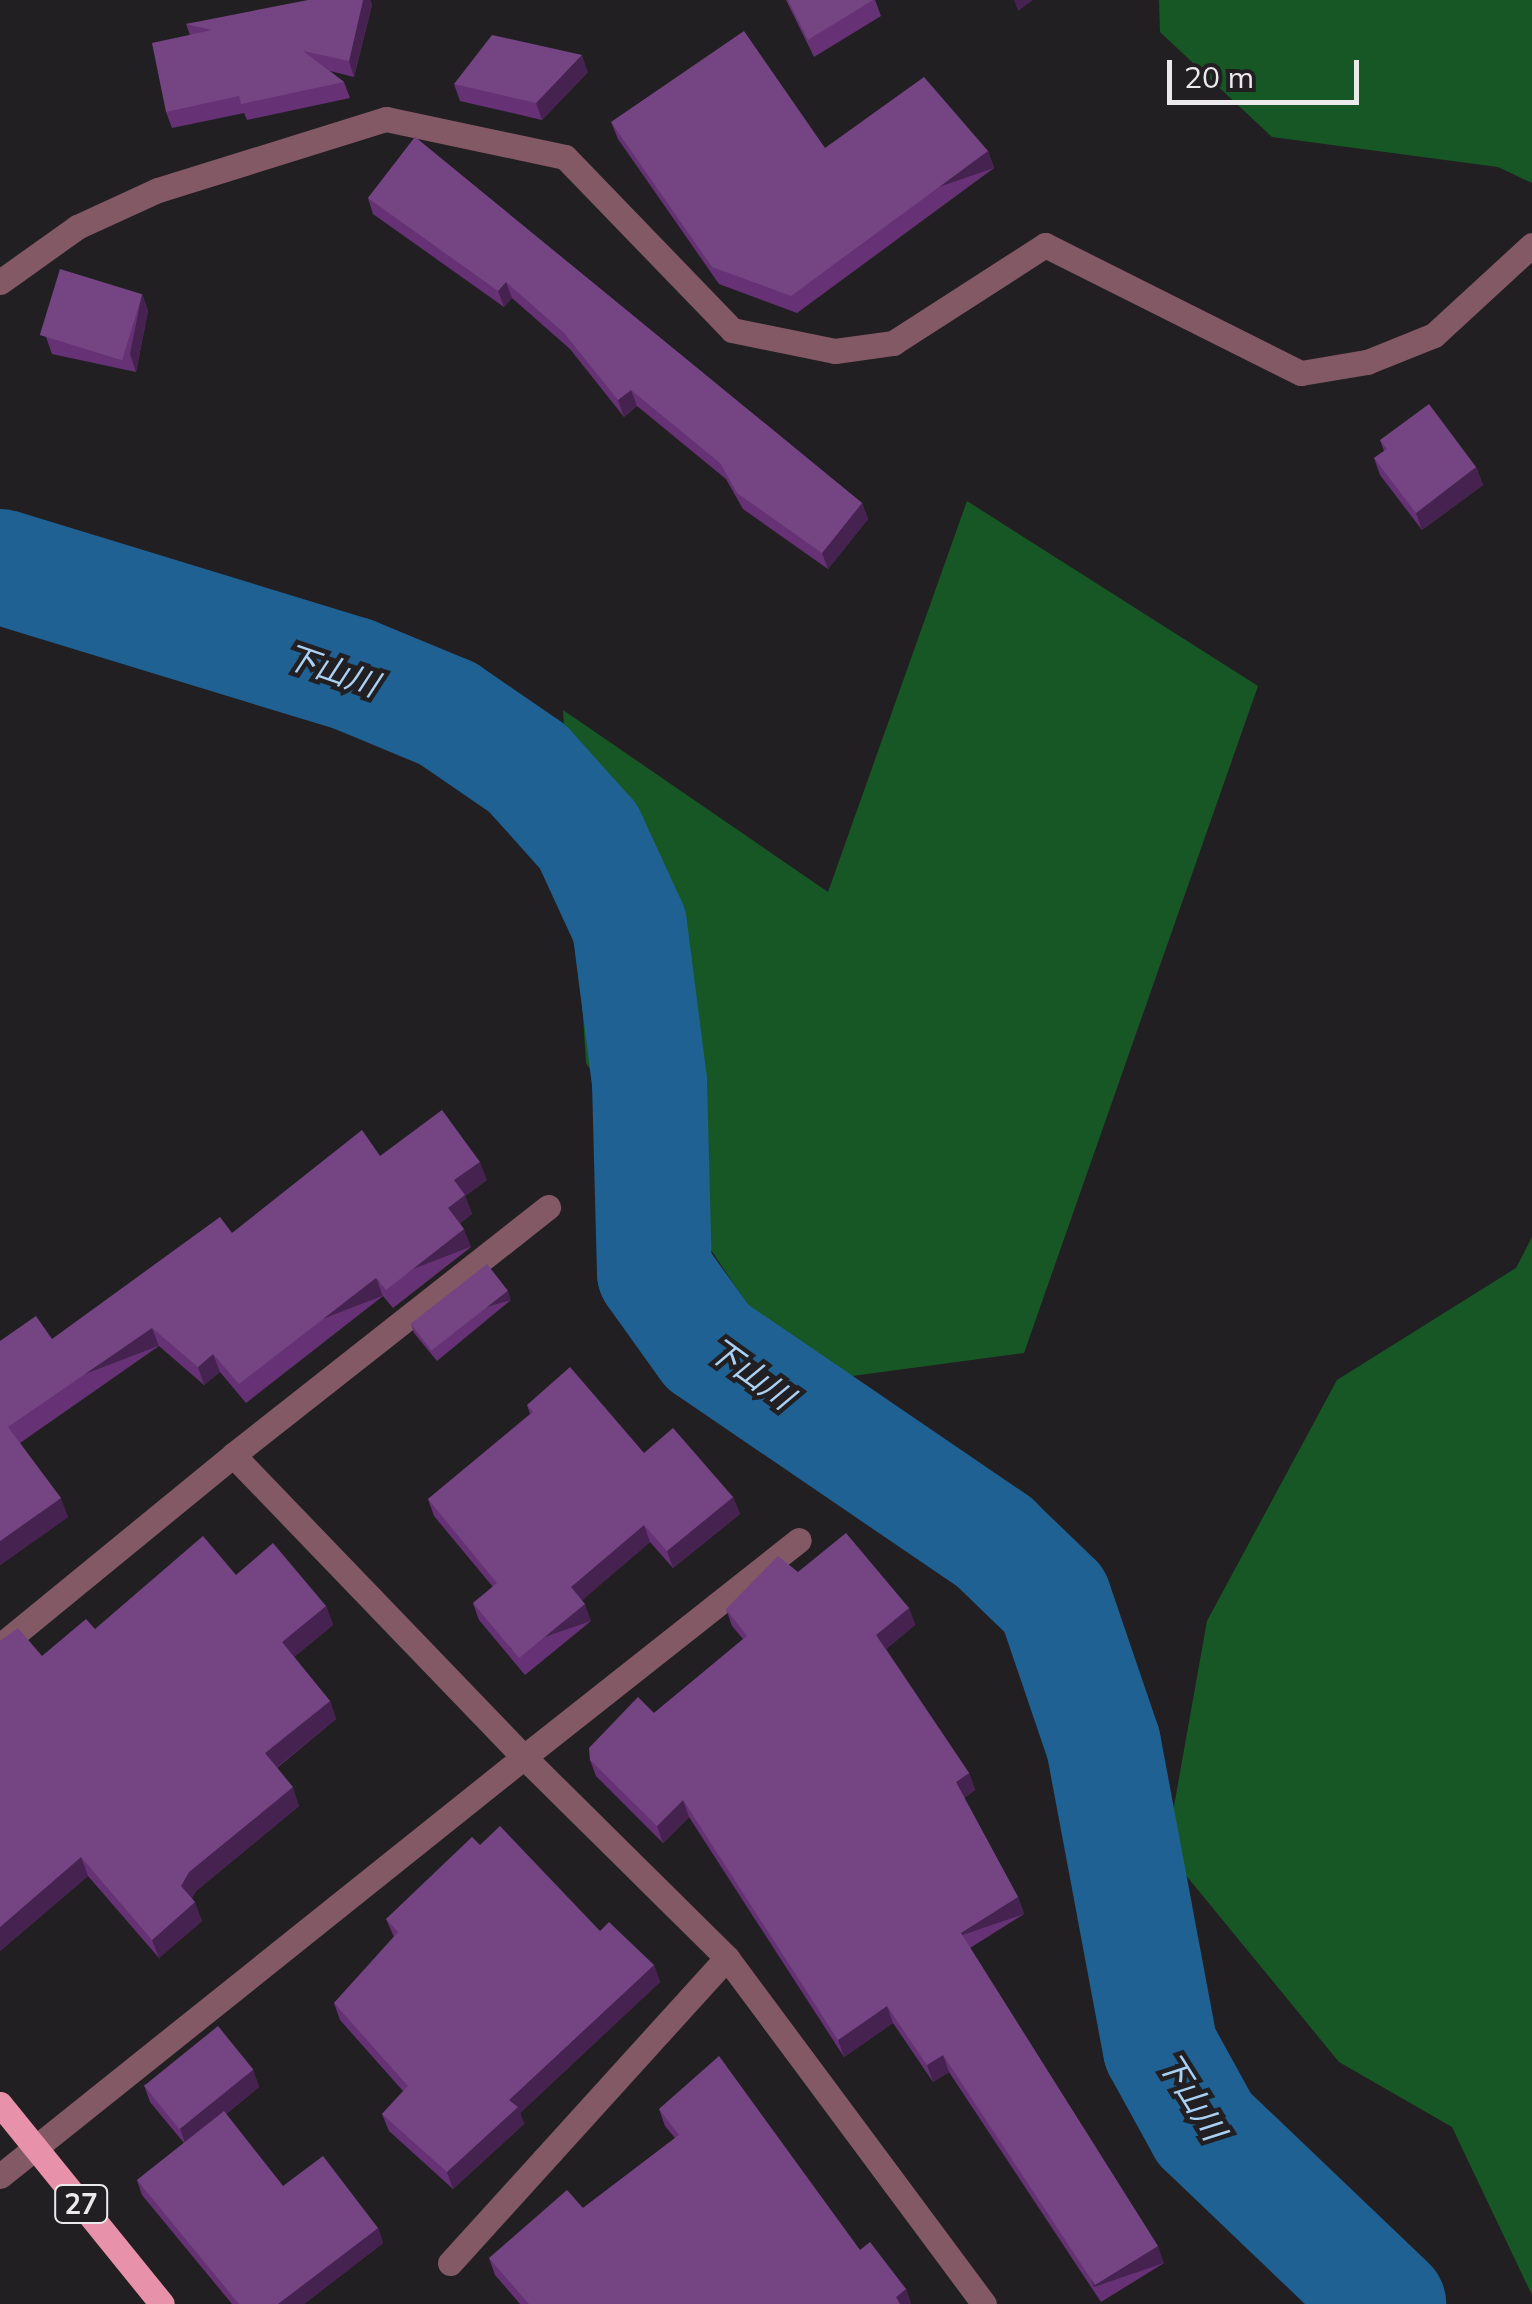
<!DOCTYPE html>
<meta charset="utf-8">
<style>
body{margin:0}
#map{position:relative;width:1532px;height:2304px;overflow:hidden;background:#221f23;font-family:Mulish,"Noto Sans JP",sans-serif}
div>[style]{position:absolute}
.forest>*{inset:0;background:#175725}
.river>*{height:115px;margin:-57.5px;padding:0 57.5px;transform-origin:57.5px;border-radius:57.5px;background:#1f6192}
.street>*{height:25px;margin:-12.5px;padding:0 12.5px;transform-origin:12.5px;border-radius:12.5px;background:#835965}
.primary>*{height:25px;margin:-12.5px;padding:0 12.5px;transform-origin:12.5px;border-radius:12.5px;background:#e891aa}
.wall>*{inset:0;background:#663275}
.shaded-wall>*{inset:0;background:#45224f;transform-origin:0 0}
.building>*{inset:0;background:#744582;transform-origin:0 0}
span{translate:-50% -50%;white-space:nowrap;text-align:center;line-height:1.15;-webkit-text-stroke:9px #221f23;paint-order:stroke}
.shield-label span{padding:2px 8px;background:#221f23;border:2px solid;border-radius:8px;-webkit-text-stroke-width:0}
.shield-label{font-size:28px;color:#ebe9ec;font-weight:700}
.water-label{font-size:32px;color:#aad1f3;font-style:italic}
.scale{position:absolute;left:1167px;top:60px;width:192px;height:45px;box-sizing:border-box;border:5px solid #ebe9ec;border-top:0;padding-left:12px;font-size:30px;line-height:35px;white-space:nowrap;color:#ebe9ec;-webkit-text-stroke:8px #221f23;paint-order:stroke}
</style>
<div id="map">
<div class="forest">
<div style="clip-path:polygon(1159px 0,1532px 0,1532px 183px,1498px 167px,1272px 137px,1160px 32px)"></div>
<div style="clip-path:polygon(967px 501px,1258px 686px,1024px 1353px,800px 1383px,586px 1063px,563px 710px,828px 892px)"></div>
<div style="clip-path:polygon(1532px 1237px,1532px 2295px,1452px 2127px,1339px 2062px,1166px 1851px,1207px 1621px,1337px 1380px,1516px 1268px)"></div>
</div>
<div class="river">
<div style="left:0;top:566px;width:369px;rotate:17deg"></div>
<div style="left:353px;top:674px;width:102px;rotate:22.5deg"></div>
<div style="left:447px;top:713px;width:97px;rotate:34.5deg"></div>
<div style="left:527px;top:768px;width:91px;rotate:48.1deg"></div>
<div style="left:588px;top:836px;width:98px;rotate:65.3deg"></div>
<div style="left:629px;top:925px;width:158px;rotate:82.7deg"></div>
<div style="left:649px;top:1082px;width:190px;rotate:88.5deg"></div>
<div style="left:654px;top:1272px;width:91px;rotate:54.4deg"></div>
<div style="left:707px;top:1346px;width:348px;rotate:34.3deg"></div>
<div style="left:994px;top:1542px;width:83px;rotate:44deg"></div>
<div style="left:1054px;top:1600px;width:152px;rotate:71.2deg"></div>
<div style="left:1103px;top:1744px;width:309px;rotate:79.4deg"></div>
<div style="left:1160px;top:2048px;width:91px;rotate:61.2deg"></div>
<div style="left:1204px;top:2128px;width:255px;rotate:43.7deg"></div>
</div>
<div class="street">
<div style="left:0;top:282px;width:95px;rotate:-35.5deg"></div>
<div style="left:77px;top:227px;width:89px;rotate:-24.6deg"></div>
<div style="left:158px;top:190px;width:239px;rotate:-17.3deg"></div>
<div style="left:386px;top:119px;width:183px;rotate:12deg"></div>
<div style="left:565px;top:157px;width:240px;rotate:46deg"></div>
<div style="left:732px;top:330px;width:105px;rotate:11.5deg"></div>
<div style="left:835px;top:351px;width:59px;rotate:-7.9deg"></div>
<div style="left:893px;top:343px;width:181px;rotate:-32.8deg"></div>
<div style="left:1045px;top:245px;width:286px;rotate:26.6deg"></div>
<div style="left:1301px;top:373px;width:67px;rotate:-9.5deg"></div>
<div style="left:1367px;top:362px;width:72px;rotate:-21.9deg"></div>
<div style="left:1434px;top:335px;width:133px;rotate:-42.6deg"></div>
<div style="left:233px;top:1455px;width:401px;rotate:-38.2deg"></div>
<div style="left:0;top:1646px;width:301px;rotate:-39.3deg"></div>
<div style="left:233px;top:1455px;width:419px;rotate:46.1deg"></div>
<div style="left:524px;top:1757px;width:350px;rotate:-38.3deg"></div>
<div style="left:0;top:2176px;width:671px;rotate:-38.65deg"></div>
<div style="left:524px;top:1757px;width:286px;rotate:44.7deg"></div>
<div style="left:727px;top:1958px;width:431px;rotate:53.4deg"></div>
<div style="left:450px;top:2263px;width:412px;rotate:-47.8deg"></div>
</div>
<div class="primary">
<div style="left:0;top:2104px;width:257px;rotate:51deg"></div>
</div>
<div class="wall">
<div style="clip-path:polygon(363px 0,370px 0,372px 5px,354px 77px,330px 71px,344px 82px,350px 98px,247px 120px,244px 113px,172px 128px,166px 112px,190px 35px,186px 24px)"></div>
<div style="clip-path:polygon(786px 0,875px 0,881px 16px,814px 57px)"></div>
<div style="clip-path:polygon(588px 72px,542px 120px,460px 101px,454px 84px)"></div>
<div style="clip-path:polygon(611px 122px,825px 148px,988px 151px,994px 168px,797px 313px,719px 284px,618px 139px)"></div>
<div style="clip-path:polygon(415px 137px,862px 503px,868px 519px,828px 569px,743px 509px,726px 479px,637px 406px,624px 417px,570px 349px,512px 298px,504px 307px,373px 214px,368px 198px)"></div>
<div style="clip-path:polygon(142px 294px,148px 311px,136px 372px,52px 354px,46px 337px)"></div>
<div style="clip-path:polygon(1380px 440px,1476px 467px,1483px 485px,1422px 530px,1380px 475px,1374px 458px,1384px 451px)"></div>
<div style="clip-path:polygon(380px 1156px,487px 1180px,465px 1196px,472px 1214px,460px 1223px,471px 1247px,393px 1308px,383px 1296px,246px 1403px,220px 1372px,204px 1385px,159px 1346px,20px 1443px,68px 1517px,0 1565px,0 1341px,52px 1339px,232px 1233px)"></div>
<div style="clip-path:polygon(511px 1300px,437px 1361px,414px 1333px,411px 1324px)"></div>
<div style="clip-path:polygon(527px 1405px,644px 1453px,733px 1497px,740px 1514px,673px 1568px,650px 1542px,582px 1600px,591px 1621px,525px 1675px,479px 1620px,473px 1603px,493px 1587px,434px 1516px,428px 1499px,530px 1414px)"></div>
<div style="clip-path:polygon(798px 1572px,909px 1608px,915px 1625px,886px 1649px,969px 1773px,975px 1790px,964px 1798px,1018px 1897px,1024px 1914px,970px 1948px,1164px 2263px,1101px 2302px,949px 2072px,933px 2082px,893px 2023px,844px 2057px,689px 1817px,663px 1843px,596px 1776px,590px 1760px,654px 1713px,743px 1639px,732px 1626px,726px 1609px)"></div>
<div style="clip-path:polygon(236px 1575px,326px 1606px,333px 1625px,294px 1657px,330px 1701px,336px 1719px,277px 1768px,299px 1806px,196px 1891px,192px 1898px,202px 1921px,159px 1958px,88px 1876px,0 1951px,0 1641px,42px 1656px,95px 1629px)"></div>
<div style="clip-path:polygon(480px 1845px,600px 1931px,654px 1965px,660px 1982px,520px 2113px,524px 2124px,453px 2189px,389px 2131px,382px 2114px,403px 2091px,340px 2020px,334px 2003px,394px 1937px,386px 1919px)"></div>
<div style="clip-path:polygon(253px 2070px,259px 2087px,226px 2114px,283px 2186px,378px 2228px,383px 2243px,304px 2304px,232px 2304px,142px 2195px,137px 2180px,184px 2143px,150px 2102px,144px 2085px)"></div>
<div style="clip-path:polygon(659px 2109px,860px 2250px,906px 2289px,911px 2304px,520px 2304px,495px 2275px,489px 2258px,583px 2208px,675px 2138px,665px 2126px)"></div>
</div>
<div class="shaded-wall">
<div style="clip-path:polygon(363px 0,370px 0,372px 5px,354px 77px,349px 61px)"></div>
<div style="clip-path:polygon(1014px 0,1033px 0,1018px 11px)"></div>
<div style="clip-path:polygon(582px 55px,588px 72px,542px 120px,536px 103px)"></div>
<div style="left:988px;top:151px;width:18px;height:245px;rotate:71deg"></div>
<div style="clip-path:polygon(506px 282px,512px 298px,504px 307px,498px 291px)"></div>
<div style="clip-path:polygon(142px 294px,148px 311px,136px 372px,130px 354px)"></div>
<div style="clip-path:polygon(631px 390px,637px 406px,624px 417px,618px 400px)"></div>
<div style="clip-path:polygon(1476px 467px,1483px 485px,1422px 530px,1416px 513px)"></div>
<div style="clip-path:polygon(862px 503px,868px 519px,828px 569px,822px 553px)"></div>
<div style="clip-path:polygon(480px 1162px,487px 1180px,465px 1196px,472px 1214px,455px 1226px,448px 1208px,454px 1180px)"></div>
<div style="left:464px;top:1229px;width:19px;height:99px;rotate:69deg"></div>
<div style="left:376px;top:1278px;width:19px;height:173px;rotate:69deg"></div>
<div style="left:508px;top:1291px;width:9px;height:96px;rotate:72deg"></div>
<div style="left:152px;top:1328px;width:19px;height:175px;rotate:69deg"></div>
<div style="clip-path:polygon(213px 1354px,220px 1372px,204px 1385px,198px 1367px)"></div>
<div style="clip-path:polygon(733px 1497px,740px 1514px,673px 1568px,667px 1551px)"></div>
<div style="clip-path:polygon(61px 1498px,68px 1517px,0 1565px,0 1541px)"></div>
<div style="clip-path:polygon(644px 1525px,650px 1542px,578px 1604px,571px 1587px)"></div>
<div style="left:585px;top:1604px;width:18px;height:85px;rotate:71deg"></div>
<div style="clip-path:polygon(326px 1606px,333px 1625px,289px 1661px,282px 1642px)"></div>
<div style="clip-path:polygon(909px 1608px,915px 1625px,882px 1652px,876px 1635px)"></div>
<div style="clip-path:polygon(330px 1701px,336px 1719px,271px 1772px,265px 1753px)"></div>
<div style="clip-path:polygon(969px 1773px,975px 1790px,962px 1799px,956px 1782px)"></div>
<div style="clip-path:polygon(293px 1787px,299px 1806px,196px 1891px,188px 1905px,181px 1886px,189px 1872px)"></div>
<div style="clip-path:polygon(683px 1800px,689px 1817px,663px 1843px,657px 1826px)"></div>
<div style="clip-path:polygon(81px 1857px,88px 1876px,0 1951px,0 1927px)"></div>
<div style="left:1018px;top:1897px;width:18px;height:67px;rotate:71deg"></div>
<div style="clip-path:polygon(195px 1902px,202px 1921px,159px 1958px,152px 1940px)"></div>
<div style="clip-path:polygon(654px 1965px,660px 1982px,520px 2113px,524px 2124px,453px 2189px,447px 2172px,509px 2100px)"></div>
<div style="clip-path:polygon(887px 2006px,893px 2023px,844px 2057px,838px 2040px)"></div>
<div style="clip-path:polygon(943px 2055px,949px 2072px,933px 2082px,927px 2065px)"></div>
<div style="clip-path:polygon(253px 2070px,259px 2087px,186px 2146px,180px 2128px)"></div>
<div style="clip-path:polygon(378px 2228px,383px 2243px,304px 2304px,278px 2304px)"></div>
<div style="left:1158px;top:2246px;width:18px;height:74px;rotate:71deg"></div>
<div style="clip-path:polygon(906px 2289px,911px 2304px,899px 2304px,896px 2297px)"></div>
</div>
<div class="building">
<div style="clip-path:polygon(308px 0,363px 0,349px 61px,303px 51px,344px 82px,241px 104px,239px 96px,166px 112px,152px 43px,212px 30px,186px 24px)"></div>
<div style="clip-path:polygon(788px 0,873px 0,808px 40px)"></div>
<div style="clip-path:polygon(744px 31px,825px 148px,924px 77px,988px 151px,791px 296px,712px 267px,611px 122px)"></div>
<div style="clip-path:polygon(492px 35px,582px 55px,536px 103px,454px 84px)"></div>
<div style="clip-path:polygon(415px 137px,862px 503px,822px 553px,737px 493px,720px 463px,631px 390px,618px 400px,564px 333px,506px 282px,498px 291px,368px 198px)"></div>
<div style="left:60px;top:269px;width:86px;height:69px;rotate:17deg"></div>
<div style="clip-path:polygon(1429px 404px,1476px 467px,1416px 513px,1374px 458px,1387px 449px,1380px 440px)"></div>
<div style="clip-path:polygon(442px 1110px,480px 1162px,454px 1180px,465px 1195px,448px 1208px,464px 1229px,386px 1290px,376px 1278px,239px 1384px,213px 1354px,198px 1367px,152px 1328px,8px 1427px,61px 1498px,0 1541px,0 1341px,36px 1316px,52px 1339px,220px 1217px,232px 1233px,362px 1130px,380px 1156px)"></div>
<div style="left:487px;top:1264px;width:34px;height:97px;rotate:52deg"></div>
<div style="clip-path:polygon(570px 1367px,644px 1453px,673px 1428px,733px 1497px,667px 1551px,644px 1525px,571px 1587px,585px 1604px,519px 1658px,473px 1603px,497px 1583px,428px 1499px,533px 1412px,527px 1405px)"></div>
<div style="clip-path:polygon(846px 1533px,909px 1608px,876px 1635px,969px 1773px,956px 1782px,1018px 1897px,961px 1933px,1158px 2246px,1095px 2285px,943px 2055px,927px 2065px,887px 2006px,838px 2040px,683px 1800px,657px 1826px,590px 1760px,589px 1748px,638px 1697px,654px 1713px,747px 1636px,726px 1609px,778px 1556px,798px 1572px)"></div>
<div style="clip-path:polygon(203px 1536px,236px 1575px,273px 1543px,326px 1606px,282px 1642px,330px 1701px,265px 1753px,293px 1787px,189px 1872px,181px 1886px,195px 1902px,152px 1940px,81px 1857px,0 1927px,0 1641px,18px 1628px,42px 1656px,86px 1619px,95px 1629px)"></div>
<div style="clip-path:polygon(500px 1826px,600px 1931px,609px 1922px,654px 1965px,509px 2100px,518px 2107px,447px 2172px,382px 2114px,408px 2086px,334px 2003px,398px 1932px,386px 1919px,472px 1837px,480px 1845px)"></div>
<div style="left:218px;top:2026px;width:56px;height:95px;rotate:51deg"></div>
<div style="clip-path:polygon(719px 2056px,860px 2250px,870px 2242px,906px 2289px,896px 2297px,900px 2304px,529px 2304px,489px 2258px,567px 2190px,583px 2208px,679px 2135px,659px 2109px)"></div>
<div style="clip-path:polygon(224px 2111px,283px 2186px,323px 2156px,378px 2228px,278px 2304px,239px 2304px,137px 2180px)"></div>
</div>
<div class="shield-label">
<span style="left:81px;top:2204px">27</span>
</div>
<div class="water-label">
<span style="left:332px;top:670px;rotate:19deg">下山川</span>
<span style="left:751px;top:1373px;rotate:36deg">下山川</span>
<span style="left:1192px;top:2096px;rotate:58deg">下山川</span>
</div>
<div class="scale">20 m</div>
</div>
